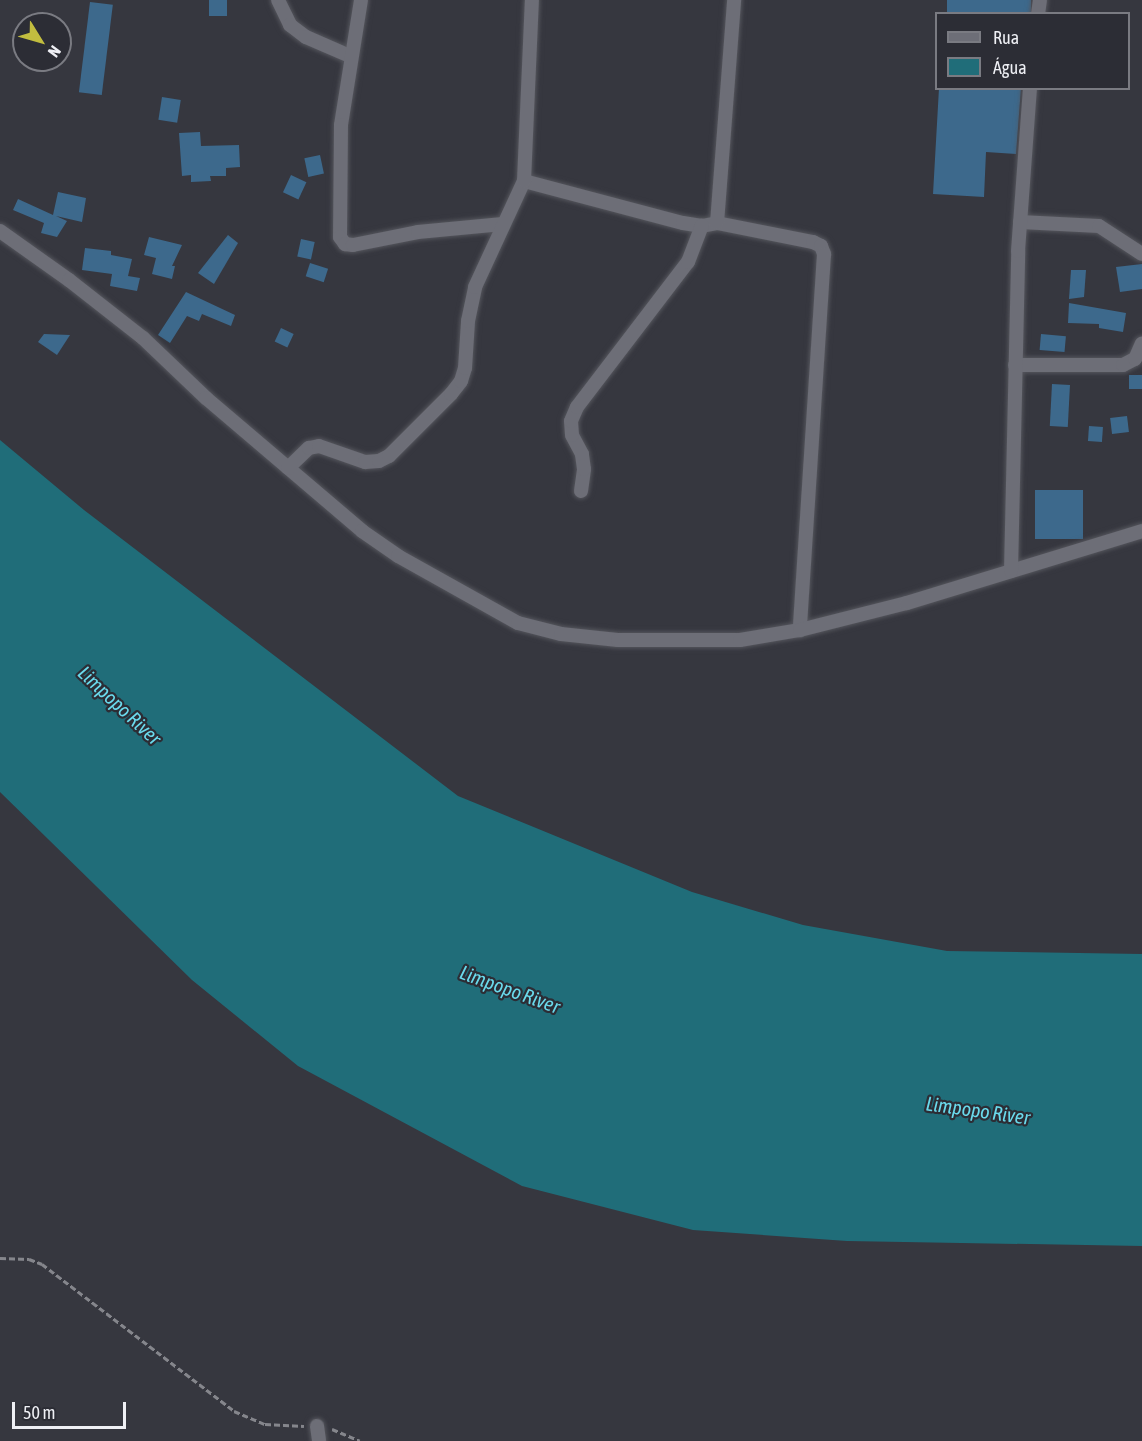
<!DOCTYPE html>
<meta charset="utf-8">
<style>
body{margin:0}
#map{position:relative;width:1142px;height:1441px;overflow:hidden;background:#36373f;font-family:"Asap Condensed",sans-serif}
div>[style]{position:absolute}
.water>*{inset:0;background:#206d79}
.building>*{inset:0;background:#3d698c;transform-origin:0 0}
.path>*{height:3px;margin-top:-1.5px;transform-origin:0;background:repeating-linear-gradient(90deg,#85868c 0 6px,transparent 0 9px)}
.roads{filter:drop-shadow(0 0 2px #54555c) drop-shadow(0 0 2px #54555c)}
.street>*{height:14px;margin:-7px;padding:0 7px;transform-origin:7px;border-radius:7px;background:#6d6e77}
span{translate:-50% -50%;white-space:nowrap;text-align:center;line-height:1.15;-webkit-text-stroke:4.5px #2c2d35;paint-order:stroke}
.water-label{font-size:20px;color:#6adaec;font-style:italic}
.legend{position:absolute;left:935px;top:12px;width:195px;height:78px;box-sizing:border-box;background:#2c2d35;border:2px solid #7a7b82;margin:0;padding:8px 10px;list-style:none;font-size:18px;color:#eff0f5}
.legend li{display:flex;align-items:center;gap:12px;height:30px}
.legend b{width:30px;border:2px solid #7a7b82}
.north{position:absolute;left:12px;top:12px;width:60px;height:60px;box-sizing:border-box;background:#2c2d35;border:2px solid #7a7b82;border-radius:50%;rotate:127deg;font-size:16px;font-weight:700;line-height:24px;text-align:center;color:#eff0f5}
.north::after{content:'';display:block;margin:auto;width:21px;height:27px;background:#c2bd3f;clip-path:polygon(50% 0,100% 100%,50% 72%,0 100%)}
.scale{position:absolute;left:12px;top:1402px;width:114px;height:27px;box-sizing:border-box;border:3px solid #eff0f5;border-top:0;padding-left:8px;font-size:18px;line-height:21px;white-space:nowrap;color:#eff0f5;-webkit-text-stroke:4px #2c2d35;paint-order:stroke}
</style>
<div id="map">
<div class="water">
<div style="clip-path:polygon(0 440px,84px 510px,458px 796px,692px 892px,803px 925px,947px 951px,1142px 954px,1142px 1246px,847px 1241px,693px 1230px,522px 1186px,298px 1066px,192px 980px,0 792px)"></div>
</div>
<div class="building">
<div style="left:209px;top:0;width:18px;height:16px"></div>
<div style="left:947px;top:0;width:84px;height:14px"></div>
<div style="left:90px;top:2px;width:23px;height:91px;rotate:7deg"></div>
<div style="clip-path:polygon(939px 88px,1021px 88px,1016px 154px,986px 152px,984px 197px,933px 194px)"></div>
<div style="left:162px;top:97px;width:19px;height:23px;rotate:9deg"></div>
<div style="clip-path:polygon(200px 132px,201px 146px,239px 145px,240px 167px,226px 168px,226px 176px,210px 176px,211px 181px,191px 182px,191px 175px,182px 176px,179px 133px)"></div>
<div style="left:320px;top:155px;width:19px;height:16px;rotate:78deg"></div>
<div style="left:291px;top:175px;width:17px;height:19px;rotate:25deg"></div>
<div style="clip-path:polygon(58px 192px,86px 198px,82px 222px,56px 216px,67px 221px,57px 237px,41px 233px,44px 223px,13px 210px,18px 199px,53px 215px)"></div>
<div style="clip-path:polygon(228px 235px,238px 243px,214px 284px,198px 273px)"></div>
<div style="clip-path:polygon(149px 237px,182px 245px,172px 266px,175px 266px,172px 279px,152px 274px,156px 258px,144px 255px)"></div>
<div style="left:301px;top:239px;width:14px;height:18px;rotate:12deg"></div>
<div style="clip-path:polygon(85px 248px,111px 251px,111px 255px,132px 259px,128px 276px,140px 278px,137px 291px,110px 286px,112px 274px,82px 270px)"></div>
<div style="left:310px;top:263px;width:19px;height:14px;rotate:18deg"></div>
<div style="clip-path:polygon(1142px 264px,1142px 289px,1120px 292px,1116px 267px)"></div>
<div style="clip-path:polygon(1071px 270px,1086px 270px,1084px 297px,1069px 299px)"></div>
<div style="clip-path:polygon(186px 292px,235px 315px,231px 326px,202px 314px,199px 321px,187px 316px,170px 343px,158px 335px)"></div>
<div style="clip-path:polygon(1069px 303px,1126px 313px,1123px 332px,1099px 328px,1099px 324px,1068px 323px)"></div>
<div style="left:281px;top:328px;width:14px;height:15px;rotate:25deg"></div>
<div style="clip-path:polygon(44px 334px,70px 335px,57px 355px,38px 342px)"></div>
<div style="left:1041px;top:334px;width:25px;height:16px;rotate:5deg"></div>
<div style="left:1129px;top:375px;width:13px;height:14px"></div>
<div style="left:1052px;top:384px;width:18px;height:42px;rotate:3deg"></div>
<div style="left:1127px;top:416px;width:16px;height:17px;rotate:83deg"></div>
<div style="left:1089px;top:426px;width:14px;height:15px;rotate:4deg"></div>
<div style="left:1083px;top:490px;width:49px;height:48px;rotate:90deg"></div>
</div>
<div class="path">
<div style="left:0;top:1258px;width:29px;rotate:2deg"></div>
<div style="left:29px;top:1259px;width:14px;rotate:21deg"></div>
<div style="left:42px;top:1264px;width:242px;rotate:37.4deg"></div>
<div style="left:234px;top:1411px;width:34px;rotate:23deg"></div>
<div style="left:265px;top:1424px;width:39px;rotate:3deg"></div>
<div style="left:332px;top:1429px;width:30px;rotate:23deg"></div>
</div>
<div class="roads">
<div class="street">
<div style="left:278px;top:0;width:28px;rotate:64deg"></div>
<div style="left:290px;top:25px;width:20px;rotate:37deg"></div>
<div style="left:306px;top:37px;width:48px;rotate:23.4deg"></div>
<div style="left:361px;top:0;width:127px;rotate:99.1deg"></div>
<div style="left:341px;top:125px;width:112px;rotate:90.5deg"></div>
<div style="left:340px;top:237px;width:9px;rotate:54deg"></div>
<div style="left:345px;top:244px;width:8px;rotate:7deg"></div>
<div style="left:353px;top:245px;width:66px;rotate:-11.3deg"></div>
<div style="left:418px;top:232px;width:85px;rotate:-5.4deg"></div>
<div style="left:1038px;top:14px;width:14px;rotate:-82deg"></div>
<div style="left:524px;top:181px;width:164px;rotate:14.8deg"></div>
<div style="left:683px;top:223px;width:19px;rotate:9deg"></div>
<div style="left:702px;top:226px;width:15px;rotate:-11deg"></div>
<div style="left:717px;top:223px;width:98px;rotate:11.2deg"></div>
<div style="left:813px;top:242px;width:9px;rotate:27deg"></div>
<div style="left:821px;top:246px;width:9px;rotate:69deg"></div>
<div style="left:824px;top:254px;width:377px;rotate:93.7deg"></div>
<div style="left:1020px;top:222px;width:79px;rotate:2.9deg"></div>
<div style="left:1099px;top:226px;width:51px;rotate:33.1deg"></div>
<div style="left:717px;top:223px;width:224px;rotate:-85.6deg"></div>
<div style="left:0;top:231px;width:85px;rotate:35.4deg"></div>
<div style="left:69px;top:280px;width:94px;rotate:38.1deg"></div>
<div style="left:143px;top:338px;width:87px;rotate:43.6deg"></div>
<div style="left:206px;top:398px;width:205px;rotate:40.4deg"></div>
<div style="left:362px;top:531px;width:44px;rotate:34.8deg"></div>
<div style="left:398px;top:556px;width:137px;rotate:29.2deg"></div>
<div style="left:518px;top:623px;width:44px;rotate:14.3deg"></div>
<div style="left:561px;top:634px;width:57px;rotate:6deg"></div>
<div style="left:618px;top:640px;width:122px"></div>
<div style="left:740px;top:640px;width:61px;rotate:-9.5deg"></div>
<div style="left:800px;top:630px;width:110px;rotate:-14.2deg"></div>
<div style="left:907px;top:603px;width:246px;rotate:-17deg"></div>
<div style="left:1015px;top:365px;width:108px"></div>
<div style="left:1123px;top:365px;width:13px;rotate:-27deg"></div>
<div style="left:1135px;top:359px;width:17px;rotate:-66deg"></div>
<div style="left:288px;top:468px;width:29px;rotate:-44deg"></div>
<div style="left:309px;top:448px;width:10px;rotate:-11deg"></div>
<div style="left:319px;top:446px;width:49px;rotate:19.2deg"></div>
<div style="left:365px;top:462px;width:14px;rotate:-4deg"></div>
<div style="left:379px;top:461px;width:11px;rotate:-27deg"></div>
<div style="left:389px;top:456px;width:88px;rotate:-45deg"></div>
<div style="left:451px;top:394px;width:16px;rotate:-52deg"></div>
<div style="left:461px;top:381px;width:14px;rotate:-73deg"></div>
<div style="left:465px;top:368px;width:47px;rotate:-86.3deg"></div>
<div style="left:468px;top:321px;width:35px;rotate:-78deg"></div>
<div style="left:475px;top:287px;width:117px;rotate:-65.2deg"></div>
<div style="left:524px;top:181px;width:181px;rotate:-87.5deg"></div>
<div style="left:581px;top:491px;width:22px;rotate:-82deg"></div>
<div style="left:584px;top:469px;width:15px;rotate:-98deg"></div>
<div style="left:582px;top:454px;width:21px;rotate:-118deg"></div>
<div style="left:572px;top:435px;width:14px;rotate:-94deg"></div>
<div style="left:571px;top:421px;width:15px;rotate:-67deg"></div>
<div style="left:577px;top:407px;width:183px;rotate:-52.6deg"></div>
<div style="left:688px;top:262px;width:39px;rotate:-69deg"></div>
<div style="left:1011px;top:571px;width:320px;rotate:-88.7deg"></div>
<div style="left:1018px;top:251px;width:163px;rotate:-85.8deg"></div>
<div style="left:317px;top:1426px;width:15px;rotate:82deg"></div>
</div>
</div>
<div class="water-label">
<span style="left:120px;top:705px;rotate:43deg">Limpopo River</span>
<span style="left:510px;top:989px;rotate:20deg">Limpopo River</span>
<span style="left:978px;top:1110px;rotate:8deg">Limpopo River</span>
</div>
<ul class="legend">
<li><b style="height:8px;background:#6d6e77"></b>Rua</li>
<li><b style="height:16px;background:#206d79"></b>Água</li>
</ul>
<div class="north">N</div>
<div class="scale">50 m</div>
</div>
